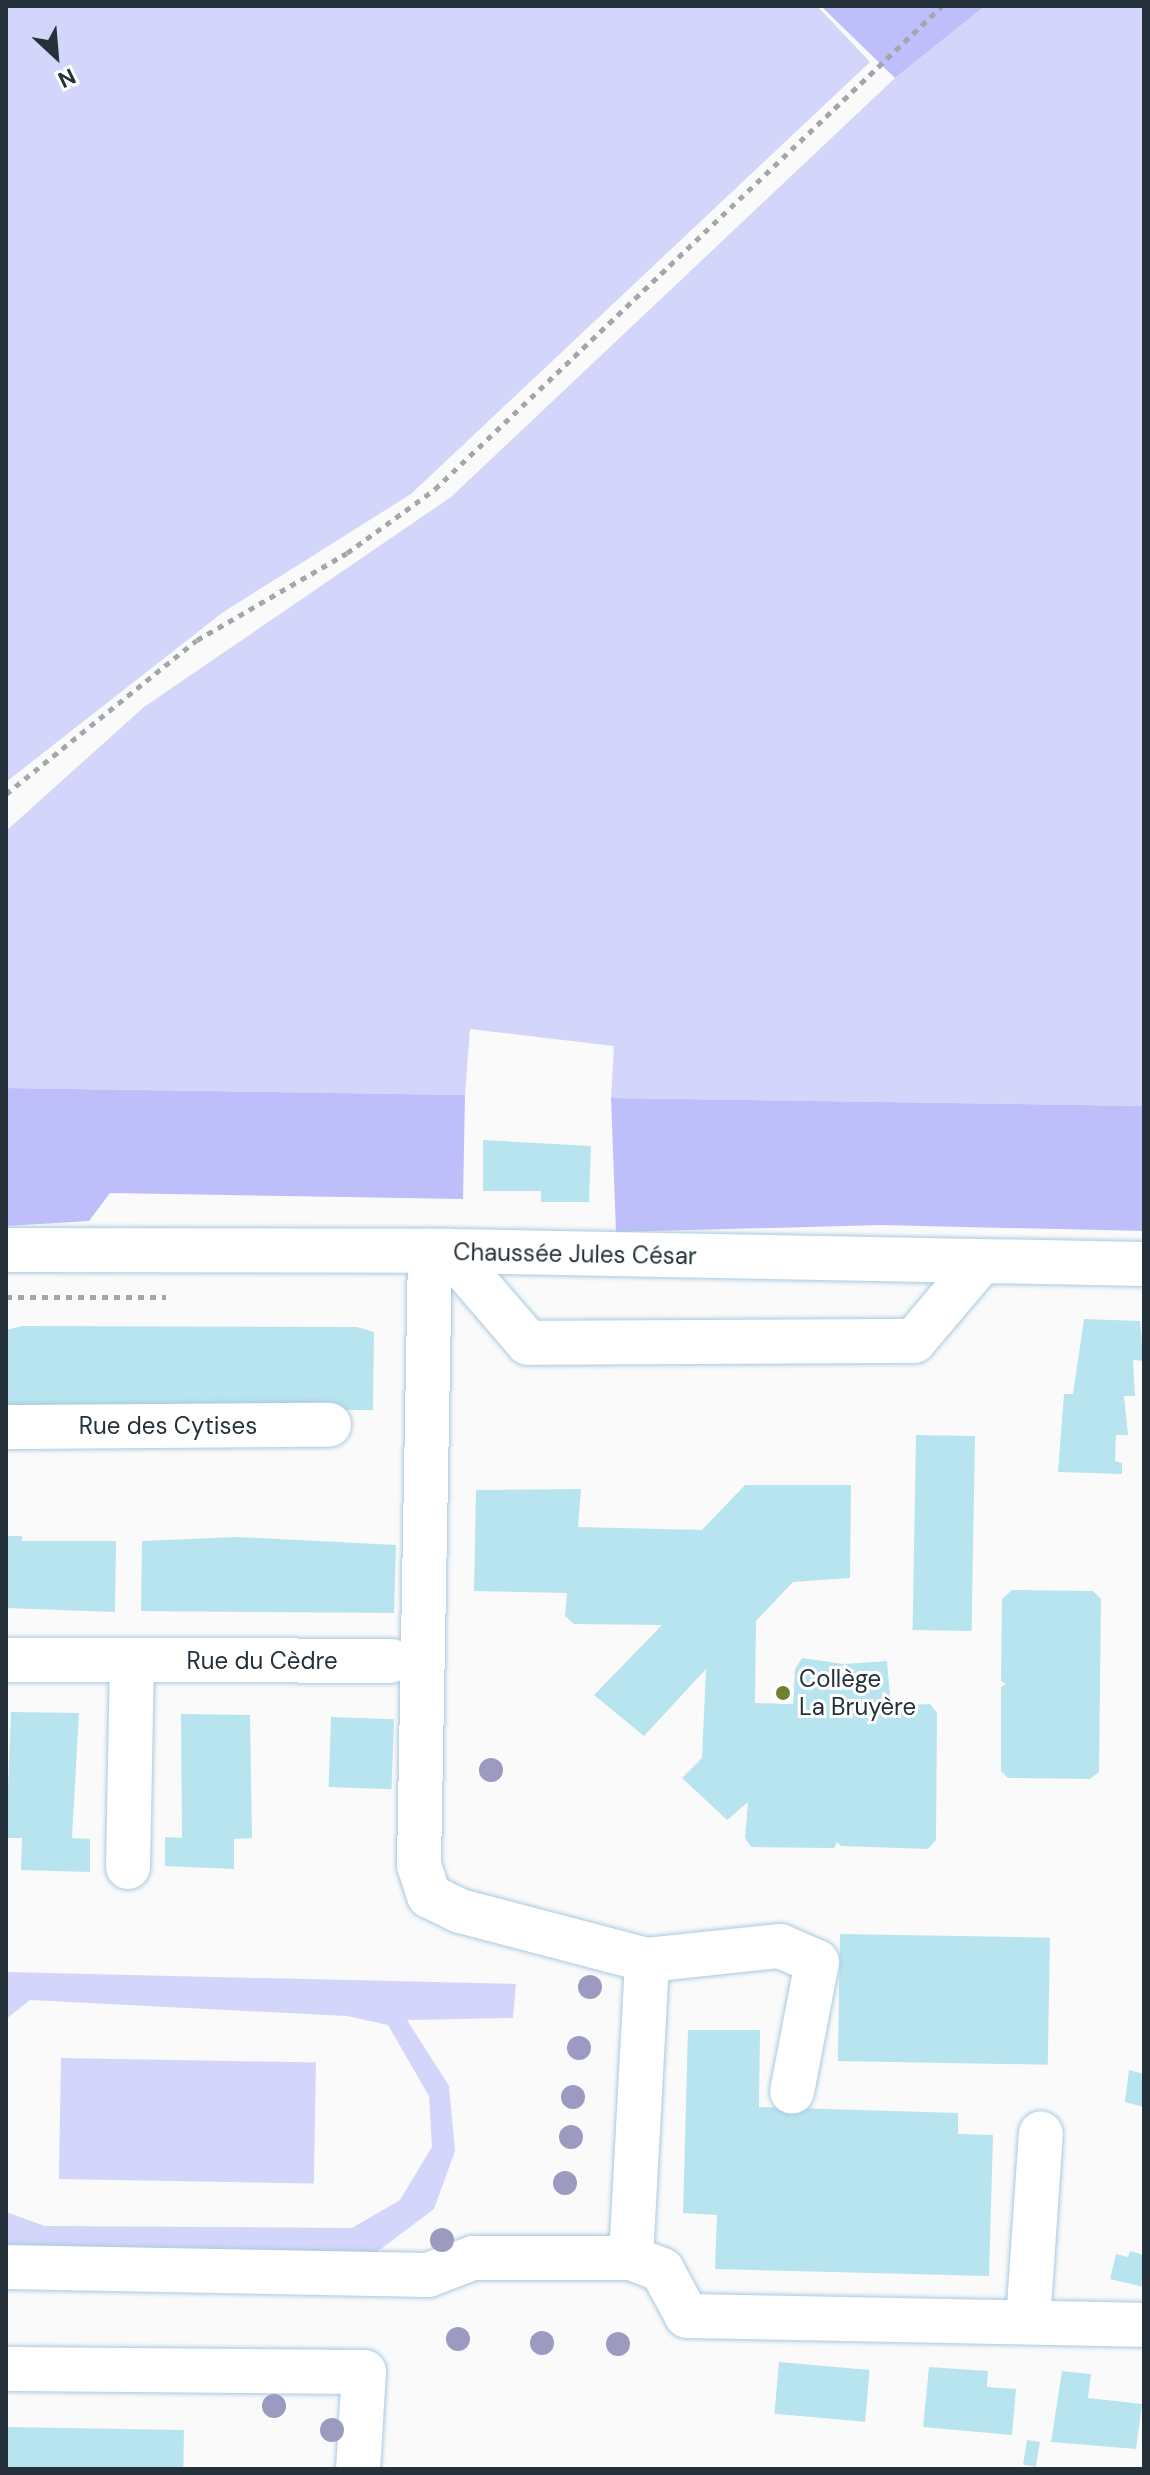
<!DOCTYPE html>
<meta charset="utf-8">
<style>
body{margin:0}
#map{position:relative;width:1150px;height:2475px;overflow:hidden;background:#fafafa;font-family:"DM Sans",sans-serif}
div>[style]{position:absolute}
.green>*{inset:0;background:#d4d5fa;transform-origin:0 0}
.forest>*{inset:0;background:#bebefb}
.building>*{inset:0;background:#b8e4ef;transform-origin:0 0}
.path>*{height:5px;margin-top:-2.5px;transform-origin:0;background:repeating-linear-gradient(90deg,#a2a7ab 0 6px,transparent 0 12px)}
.roads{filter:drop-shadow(0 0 2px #a8cae0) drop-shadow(0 0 2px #a8cae0)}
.minor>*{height:44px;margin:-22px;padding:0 22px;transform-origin:22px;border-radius:22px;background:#fff}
.trees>*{width:24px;height:24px;margin:-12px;border-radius:50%;background:#9c9ac1}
.dots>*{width:22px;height:22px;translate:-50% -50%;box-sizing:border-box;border:4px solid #fff;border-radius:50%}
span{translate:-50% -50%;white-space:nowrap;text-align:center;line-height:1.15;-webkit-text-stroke:6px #fff;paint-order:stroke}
.street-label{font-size:24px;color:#24313a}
.poi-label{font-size:24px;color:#24313a}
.left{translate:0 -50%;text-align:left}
.frame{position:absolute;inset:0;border:8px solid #24313a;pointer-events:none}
.north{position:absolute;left:16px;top:16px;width:80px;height:80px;-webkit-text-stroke:6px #fff;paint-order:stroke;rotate:154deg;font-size:22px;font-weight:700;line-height:32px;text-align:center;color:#24313a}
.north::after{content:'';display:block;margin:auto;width:28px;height:36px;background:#24313a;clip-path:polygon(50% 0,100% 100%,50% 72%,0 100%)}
</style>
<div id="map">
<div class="green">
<div style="clip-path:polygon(6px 6px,817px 6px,870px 62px,411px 494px,222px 613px,6px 782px)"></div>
<div style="clip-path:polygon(985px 6px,1144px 6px,1144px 1106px,611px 1098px,614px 1046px,470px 1029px,465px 1095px,6px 1088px,6px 831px,144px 707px,451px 497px,895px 78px)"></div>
<div style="clip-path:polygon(6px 1972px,516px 1984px,513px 2018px,407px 2020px,449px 2086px,455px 2151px,434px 2209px,369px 2258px,6px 2250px,6px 2212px,45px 2226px,352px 2228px,400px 2200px,432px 2147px,429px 2096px,388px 2025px,347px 2016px,30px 2000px,6px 2019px)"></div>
<div style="left:61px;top:2058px;width:255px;height:121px;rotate:1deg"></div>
</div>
<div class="forest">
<div style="clip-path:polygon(821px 6px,985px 6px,895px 78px)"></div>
<div style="clip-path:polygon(6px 1088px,465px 1095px,463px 1199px,110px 1193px,89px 1221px,6px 1226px)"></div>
<div style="clip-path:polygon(611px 1098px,1144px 1106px,1144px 1231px,880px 1225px,616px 1232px)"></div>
</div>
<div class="building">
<div style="clip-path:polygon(483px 1140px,591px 1146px,589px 1202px,541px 1202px,541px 1191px,483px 1191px)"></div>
<div style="clip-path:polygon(1084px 1319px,1140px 1321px,1144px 1361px,1133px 1360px,1135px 1396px,1124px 1396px,1128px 1435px,1116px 1435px,1115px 1461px,1122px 1463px,1122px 1474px,1058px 1472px,1064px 1394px,1073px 1394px)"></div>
<div style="clip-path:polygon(22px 1326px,357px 1327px,374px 1332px,373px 1410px,6px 1409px,6px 1330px)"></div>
<div style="left:916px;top:1435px;width:59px;height:195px;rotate:1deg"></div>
<div style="clip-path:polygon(745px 1485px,851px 1485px,850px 1578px,793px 1582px,756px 1621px,755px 1703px,793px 1704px,795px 1669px,802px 1658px,844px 1664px,887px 1661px,891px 1706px,930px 1704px,937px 1713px,936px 1840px,928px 1849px,841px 1846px,837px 1842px,834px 1848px,751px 1847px,745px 1838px,748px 1802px,727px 1820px,682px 1778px,702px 1758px,706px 1669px,644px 1736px,594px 1695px,662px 1625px,574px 1624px,565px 1616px,567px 1593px,474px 1591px,476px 1490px,581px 1489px,578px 1527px,702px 1530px)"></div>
<div style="clip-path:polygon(6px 1536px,22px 1536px,22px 1541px,116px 1541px,115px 1612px,6px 1608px)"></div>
<div style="clip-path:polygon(238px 1537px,396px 1545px,394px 1613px,141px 1611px,142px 1541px)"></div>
<div style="clip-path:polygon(1012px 1590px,1093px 1591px,1101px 1599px,1099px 1772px,1090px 1779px,1008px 1778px,1001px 1771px,1001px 1687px,1006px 1684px,1001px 1681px,1002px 1599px)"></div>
<div style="clip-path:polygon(11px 1712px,79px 1713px,72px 1838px,90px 1839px,90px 1872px,21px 1870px,22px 1838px,6px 1838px)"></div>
<div style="clip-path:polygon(181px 1714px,250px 1715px,252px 1838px,234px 1839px,234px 1869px,165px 1866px,165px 1837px,182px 1838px)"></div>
<div style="left:331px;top:1717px;width:63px;height:70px;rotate:2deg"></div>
<div style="left:840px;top:1934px;width:210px;height:127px;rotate:1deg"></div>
<div style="clip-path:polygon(688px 2030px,760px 2030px,759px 2107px,958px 2113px,958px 2134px,993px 2135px,989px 2276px,715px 2269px,717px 2215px,683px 2213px)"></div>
<div style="clip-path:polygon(1129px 2070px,1144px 2074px,1144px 2107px,1125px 2102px)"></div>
<div style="clip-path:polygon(1130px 2251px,1144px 2255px,1144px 2287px,1110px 2279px,1116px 2254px,1128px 2257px)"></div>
<div style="left:779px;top:2362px;width:91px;height:52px;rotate:5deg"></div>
<div style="clip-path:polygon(929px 2367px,988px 2371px,987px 2387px,1016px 2389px,1012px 2435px,923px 2427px)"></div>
<div style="clip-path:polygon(1062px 2371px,1091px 2374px,1088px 2398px,1142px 2404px,1136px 2449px,1051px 2442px)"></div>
<div style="left:6px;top:2427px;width:178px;height:42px;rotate:1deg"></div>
<div style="left:1027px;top:2440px;width:13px;height:25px;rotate:9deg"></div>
</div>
<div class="path">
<div style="left:6px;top:794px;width:245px;rotate:-38.9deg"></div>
<div style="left:197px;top:640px;width:173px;rotate:-30.1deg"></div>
<div style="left:347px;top:553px;width:109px;rotate:-36deg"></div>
<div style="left:435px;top:489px;width:700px;rotate:-43.61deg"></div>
<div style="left:6px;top:1297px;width:160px"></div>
</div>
<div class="roads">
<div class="minor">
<div style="left:6px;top:1250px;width:443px;rotate:0.1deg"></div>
<div style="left:449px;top:1251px;width:695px;rotate:1.07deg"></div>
<div style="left:449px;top:1251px;width:121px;rotate:49.3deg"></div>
<div style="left:528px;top:1343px;width:386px;rotate:-0.3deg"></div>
<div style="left:914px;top:1341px;width:102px;rotate:-49.8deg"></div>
<div style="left:6px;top:1427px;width:323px;rotate:-0.4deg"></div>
<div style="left:6px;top:1660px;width:385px;rotate:0.1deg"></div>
<div style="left:128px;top:1867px;width:205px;rotate:-88.9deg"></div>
<div style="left:647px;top:1960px;width:134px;rotate:-6deg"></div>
<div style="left:780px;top:1946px;width:40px;rotate:23.4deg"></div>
<div style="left:817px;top:1962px;width:132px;rotate:100.9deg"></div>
<div style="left:631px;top:2258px;width:33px;rotate:21deg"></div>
<div style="left:662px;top:2270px;width:52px;rotate:61.5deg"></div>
<div style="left:687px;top:2316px;width:457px;rotate:1.1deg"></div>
<div style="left:6px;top:2267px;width:422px;rotate:1.1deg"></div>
<div style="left:428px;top:2275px;width:48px;rotate:-20.7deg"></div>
<div style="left:473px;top:2258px;width:158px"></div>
<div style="left:631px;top:2258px;width:298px;rotate:-86.9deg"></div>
<div style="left:647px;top:1960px;width:193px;rotate:-165.3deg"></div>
<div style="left:460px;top:1911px;width:34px;rotate:-154deg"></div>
<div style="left:429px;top:1896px;width:33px;rotate:-108deg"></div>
<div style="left:419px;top:1865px;width:614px;rotate:-88.97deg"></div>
<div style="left:1028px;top:2322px;width:189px;rotate:-86.1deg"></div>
<div style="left:6px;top:2369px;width:358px;rotate:0.5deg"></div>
<div style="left:364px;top:2372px;width:97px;rotate:93.5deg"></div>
</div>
</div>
<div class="trees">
<div style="left:491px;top:1770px"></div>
<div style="left:590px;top:1987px"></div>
<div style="left:579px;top:2048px"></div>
<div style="left:573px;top:2097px"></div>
<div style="left:571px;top:2137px"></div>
<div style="left:565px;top:2183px"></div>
<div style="left:442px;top:2240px"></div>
<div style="left:458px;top:2339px"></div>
<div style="left:542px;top:2343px"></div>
<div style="left:618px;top:2344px"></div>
<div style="left:274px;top:2406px"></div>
<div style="left:332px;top:2430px"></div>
</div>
<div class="dots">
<div style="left:783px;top:1693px;background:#708231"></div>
</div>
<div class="street-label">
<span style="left:575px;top:1254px;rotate:1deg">Chaussée Jules César</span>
<span style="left:168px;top:1426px">Rue des Cytises</span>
<span style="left:262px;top:1661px">Rue du Cèdre</span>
</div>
<div class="poi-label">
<span class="left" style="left:799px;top:1693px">Collège<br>La Bruyère</span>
</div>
<div class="frame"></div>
<div class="north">N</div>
</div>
